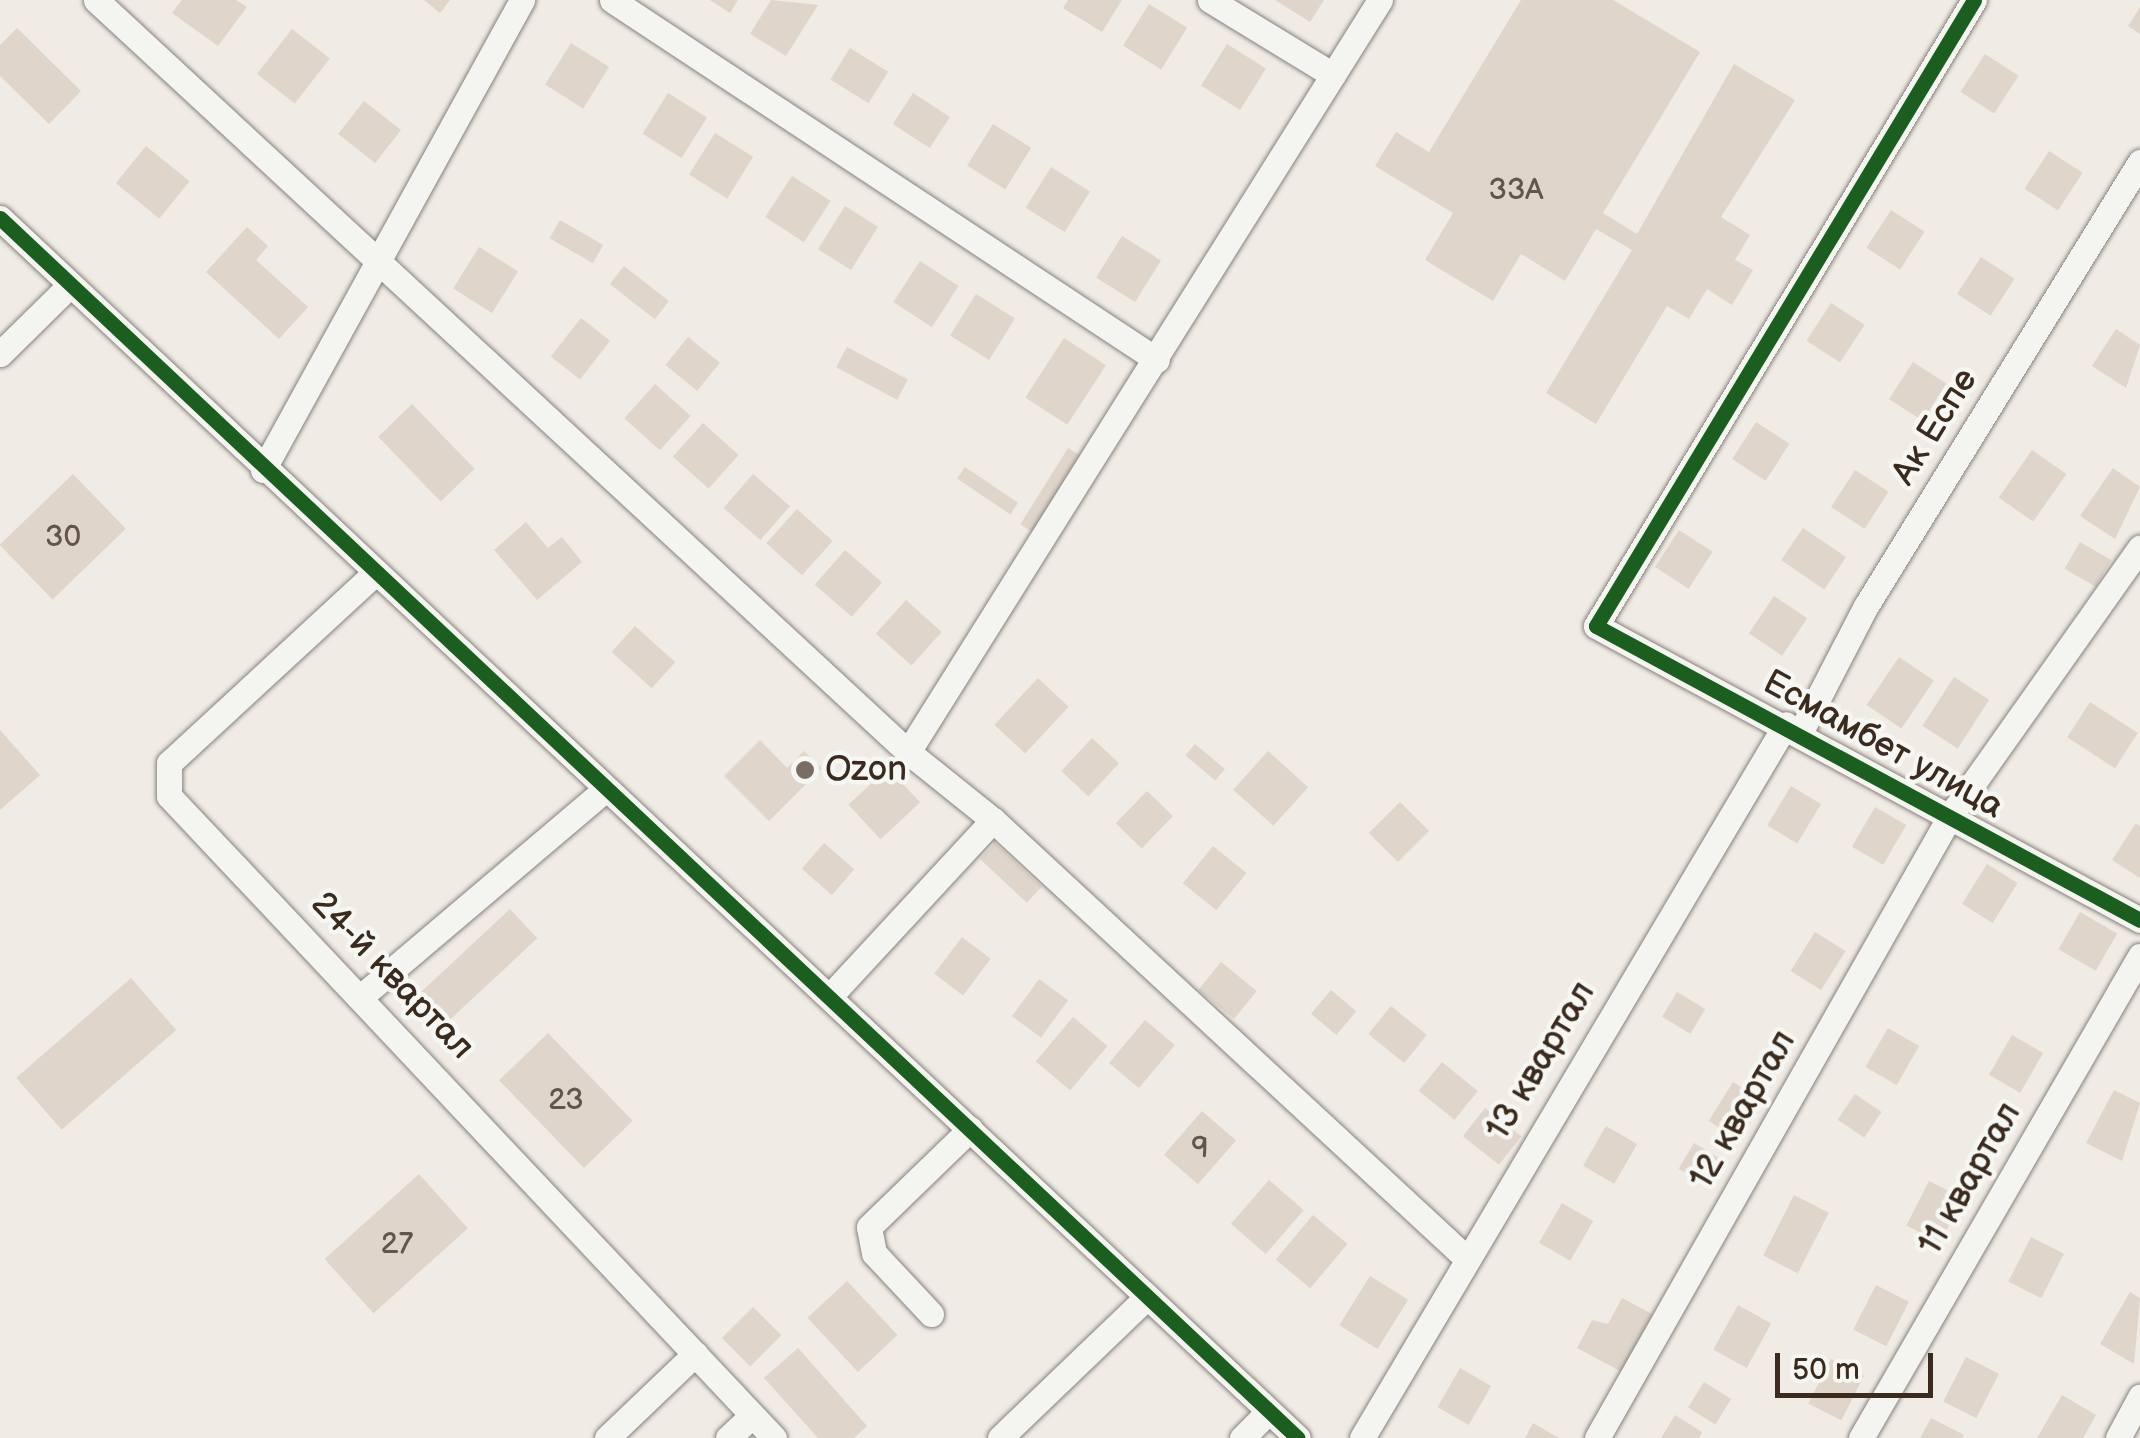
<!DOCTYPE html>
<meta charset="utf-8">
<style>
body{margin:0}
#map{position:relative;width:2140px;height:1438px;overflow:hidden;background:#f0ebe5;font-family:"Balsamiq Sans",sans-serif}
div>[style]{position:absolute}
.building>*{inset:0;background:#dfd5cb;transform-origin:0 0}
.roads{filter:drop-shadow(0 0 2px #88827c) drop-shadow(0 0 2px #88827c)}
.minor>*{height:25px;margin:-12.5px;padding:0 12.5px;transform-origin:12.5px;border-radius:12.5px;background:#f4f4f1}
.cycleway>*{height:15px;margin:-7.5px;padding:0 7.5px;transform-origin:7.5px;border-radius:7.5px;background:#1b5e20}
.dots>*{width:28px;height:28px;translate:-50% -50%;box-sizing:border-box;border:5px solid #f6f6f2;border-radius:50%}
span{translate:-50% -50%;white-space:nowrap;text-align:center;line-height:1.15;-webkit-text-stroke:9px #f6f6f2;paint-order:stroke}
.number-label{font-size:30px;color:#645549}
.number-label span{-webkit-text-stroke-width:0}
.street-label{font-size:35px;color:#3b2a1e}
.poi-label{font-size:35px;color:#3b2a1e}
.left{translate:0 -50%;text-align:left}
.scale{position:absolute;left:1775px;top:1353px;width:158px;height:45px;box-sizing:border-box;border:5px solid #3b2a1e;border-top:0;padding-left:12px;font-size:30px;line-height:35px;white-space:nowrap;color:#3b2a1e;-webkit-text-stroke:8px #f6f6f2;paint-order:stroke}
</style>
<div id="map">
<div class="building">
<div style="clip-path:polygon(182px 0,236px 0,247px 7px,218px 46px,172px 13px)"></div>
<div style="clip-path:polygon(424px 0,450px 0,440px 13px)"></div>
<div style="clip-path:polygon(710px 0,738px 0,730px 13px)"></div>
<div style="clip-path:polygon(771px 0,818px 5px,786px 56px,750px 34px)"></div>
<div style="clip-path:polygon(1068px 0,1122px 0,1102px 32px,1063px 8px)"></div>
<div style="clip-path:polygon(1275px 0,1324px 0,1310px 22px)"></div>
<div style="clip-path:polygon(1521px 0,1613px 0,1700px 52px,1603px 213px,1637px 234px,1734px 64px,1795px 100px,1721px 217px,1750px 235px,1735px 260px,1753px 270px,1732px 305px,1707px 289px,1689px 319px,1667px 306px,1596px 424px,1546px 393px,1632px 250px,1596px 229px,1565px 281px,1521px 254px,1493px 301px,1425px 260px,1453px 213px,1375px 166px,1396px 132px,1429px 152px)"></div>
<div style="left:1149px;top:4px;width:45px;height:49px;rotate:32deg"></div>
<div style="clip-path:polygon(2140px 7px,2140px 34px,2128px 26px)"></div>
<div style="clip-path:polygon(17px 28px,81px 91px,49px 124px,0 76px,0 45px)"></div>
<div style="left:292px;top:29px;width:48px;height:57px;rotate:38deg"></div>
<div style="left:571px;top:43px;width:45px;height:49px;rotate:32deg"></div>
<div style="left:1227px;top:44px;width:46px;height:49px;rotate:32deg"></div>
<div style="left:850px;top:48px;width:45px;height:37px;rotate:32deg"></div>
<div style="left:1985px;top:54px;width:40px;height:45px;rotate:33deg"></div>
<div style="left:668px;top:93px;width:46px;height:48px;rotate:32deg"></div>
<div style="left:913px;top:93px;width:44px;height:37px;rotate:33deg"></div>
<div style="left:364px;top:101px;width:47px;height:42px;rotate:38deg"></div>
<div style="left:993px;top:124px;width:45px;height:49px;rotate:32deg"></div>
<div style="left:715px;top:133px;width:45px;height:49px;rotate:32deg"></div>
<div style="left:146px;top:146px;width:56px;height:48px;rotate:39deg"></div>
<div style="left:2049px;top:151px;width:40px;height:45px;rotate:33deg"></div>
<div style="left:1051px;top:167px;width:46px;height:48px;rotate:32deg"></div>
<div style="left:792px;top:176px;width:46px;height:49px;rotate:33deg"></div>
<div style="left:845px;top:206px;width:39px;height:51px;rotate:32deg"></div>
<div style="left:1891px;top:210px;width:40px;height:45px;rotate:33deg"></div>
<div style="left:560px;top:220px;width:50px;height:21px;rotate:30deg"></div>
<div style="clip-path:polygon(247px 227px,268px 246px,256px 260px,308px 307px,279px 339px,206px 272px)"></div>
<div style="left:1122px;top:236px;width:46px;height:49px;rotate:32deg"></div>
<div style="left:479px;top:247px;width:46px;height:49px;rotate:32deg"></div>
<div style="left:1981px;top:257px;width:40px;height:44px;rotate:33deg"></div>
<div style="left:920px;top:261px;width:46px;height:49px;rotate:33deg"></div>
<div style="left:624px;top:266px;width:57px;height:23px;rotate:38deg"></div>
<div style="left:976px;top:294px;width:46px;height:49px;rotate:32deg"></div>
<div style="left:1831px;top:303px;width:40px;height:45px;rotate:33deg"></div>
<div style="left:581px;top:318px;width:37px;height:49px;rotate:38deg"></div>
<div style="clip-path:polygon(2116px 329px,2140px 345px,2126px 388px,2092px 366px)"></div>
<div style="left:688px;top:337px;width:41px;height:36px;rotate:39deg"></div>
<div style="left:1064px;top:338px;width:50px;height:71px;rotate:33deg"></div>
<div style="left:847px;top:347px;width:69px;height:23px;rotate:28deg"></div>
<div style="left:1913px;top:362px;width:40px;height:44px;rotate:33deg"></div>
<div style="left:655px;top:384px;width:48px;height:46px;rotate:42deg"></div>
<div style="left:412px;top:404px;width:90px;height:47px;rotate:46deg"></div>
<div style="left:1756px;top:422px;width:40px;height:44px;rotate:33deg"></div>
<div style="left:703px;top:423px;width:48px;height:45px;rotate:42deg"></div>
<div style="left:1068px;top:448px;width:15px;height:90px;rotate:32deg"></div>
<div style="left:2032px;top:450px;width:42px;height:58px;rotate:35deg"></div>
<div style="left:965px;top:467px;width:64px;height:14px;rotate:34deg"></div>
<div style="clip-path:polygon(2113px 468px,2140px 487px,2115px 539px,2080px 516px)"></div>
<div style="left:1855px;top:470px;width:40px;height:44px;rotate:33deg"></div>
<div style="left:73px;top:474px;width:76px;height:102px;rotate:46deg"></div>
<div style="left:753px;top:474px;width:49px;height:45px;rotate:41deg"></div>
<div style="left:797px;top:509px;width:48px;height:46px;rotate:42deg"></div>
<div style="clip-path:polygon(526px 522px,548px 548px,562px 537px,582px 562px,537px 600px,494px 550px)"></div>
<div style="left:1803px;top:528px;width:52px;height:39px;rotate:34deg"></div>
<div style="left:1679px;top:530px;width:40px;height:44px;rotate:33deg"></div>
<div style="left:2080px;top:542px;width:36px;height:31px;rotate:30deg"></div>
<div style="left:845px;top:550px;width:49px;height:46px;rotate:41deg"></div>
<div style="left:1774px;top:596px;width:40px;height:45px;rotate:34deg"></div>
<div style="left:906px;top:600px;width:48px;height:45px;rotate:42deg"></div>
<div style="left:635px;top:626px;width:54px;height:35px;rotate:42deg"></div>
<div style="left:1899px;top:657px;width:42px;height:58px;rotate:34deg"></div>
<div style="left:1954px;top:677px;width:42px;height:58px;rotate:33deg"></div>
<div style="left:1038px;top:678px;width:42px;height:64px;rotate:43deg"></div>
<div style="left:2090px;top:702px;width:57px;height:42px;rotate:33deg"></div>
<div style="clip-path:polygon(0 730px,40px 775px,0 810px)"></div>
<div style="left:1092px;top:738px;width:37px;height:45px;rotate:43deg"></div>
<div style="clip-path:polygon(760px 740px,787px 768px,804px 751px,822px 768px,769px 821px,724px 776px)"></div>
<div style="left:1195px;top:744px;width:39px;height:15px;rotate:40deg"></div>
<div style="left:1268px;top:751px;width:54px;height:52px;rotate:42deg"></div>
<div style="left:888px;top:768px;width:47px;height:54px;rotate:47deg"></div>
<div style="left:1791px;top:786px;width:35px;height:46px;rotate:31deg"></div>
<div style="left:1147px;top:791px;width:36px;height:45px;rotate:44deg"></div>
<div style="left:1400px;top:802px;width:41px;height:44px;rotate:45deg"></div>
<div style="left:1875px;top:807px;width:36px;height:46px;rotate:30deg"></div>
<div style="clip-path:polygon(2136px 823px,2140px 826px,2140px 878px,2112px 860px)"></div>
<div style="left:824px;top:843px;width:40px;height:34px;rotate:41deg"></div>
<div style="left:995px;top:843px;width:64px;height:22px;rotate:43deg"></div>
<div style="left:1213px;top:846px;width:43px;height:48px;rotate:39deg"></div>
<div style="left:1987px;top:864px;width:36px;height:47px;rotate:32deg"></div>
<div style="left:510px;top:909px;width:40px;height:125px;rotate:47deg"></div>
<div style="left:2080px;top:912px;width:43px;height:43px;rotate:30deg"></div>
<div style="left:1815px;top:932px;width:36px;height:46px;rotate:32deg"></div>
<div style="left:962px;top:937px;width:36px;height:46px;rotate:37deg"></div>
<div style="left:1221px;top:962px;width:46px;height:36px;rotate:39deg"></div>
<div style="left:131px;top:978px;width:69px;height:152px;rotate:49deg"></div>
<div style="left:1039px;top:979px;width:36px;height:46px;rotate:36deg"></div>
<div style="left:1331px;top:990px;width:33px;height:31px;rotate:40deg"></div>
<div style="left:1677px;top:992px;width:33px;height:29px;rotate:31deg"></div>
<div style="left:1391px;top:1006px;width:46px;height:36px;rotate:39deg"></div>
<div style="left:1073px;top:1017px;width:45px;height:58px;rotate:40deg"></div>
<div style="left:1145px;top:1020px;width:39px;height:56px;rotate:40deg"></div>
<div style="left:1888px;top:1028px;width:36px;height:45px;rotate:30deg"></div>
<div style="left:548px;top:1033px;width:122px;height:68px;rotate:46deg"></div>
<div style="left:2012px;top:1035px;width:36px;height:46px;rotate:30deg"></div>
<div style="left:1442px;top:1062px;width:46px;height:37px;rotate:39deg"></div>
<div style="left:1733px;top:1082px;width:36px;height:46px;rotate:32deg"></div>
<div style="clip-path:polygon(2114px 1090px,2140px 1103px,2122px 1161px,2086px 1143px)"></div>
<div style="left:1855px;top:1094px;width:32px;height:31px;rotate:34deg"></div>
<div style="left:1485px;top:1108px;width:46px;height:36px;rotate:38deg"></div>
<div style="left:1202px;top:1111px;width:45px;height:58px;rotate:41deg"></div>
<div style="left:1606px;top:1126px;width:36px;height:46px;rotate:30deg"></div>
<div style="left:1694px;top:1143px;width:33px;height:30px;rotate:31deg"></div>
<div style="left:419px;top:1174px;width:73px;height:127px;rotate:48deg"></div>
<div style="left:1269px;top:1180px;width:46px;height:58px;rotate:41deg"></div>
<div style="left:1929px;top:1181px;width:38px;height:50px;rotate:27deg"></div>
<div style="left:1794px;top:1195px;width:39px;height:68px;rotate:27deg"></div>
<div style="left:1562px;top:1203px;width:36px;height:46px;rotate:30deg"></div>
<div style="left:1313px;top:1215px;width:45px;height:58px;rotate:40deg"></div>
<div style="left:2031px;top:1237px;width:37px;height:50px;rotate:27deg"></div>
<div style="left:1370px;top:1276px;width:45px;height:58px;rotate:32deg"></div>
<div style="left:847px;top:1281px;width:74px;height:54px;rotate:47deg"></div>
<div style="left:1876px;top:1285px;width:37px;height:50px;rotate:27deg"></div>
<div style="clip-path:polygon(2130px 1292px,2140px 1298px,2134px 1364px,2100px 1344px)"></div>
<div style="clip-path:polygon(1622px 1298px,1654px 1315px,1622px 1372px,1577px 1348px,1592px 1320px,1608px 1324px)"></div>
<div style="left:1738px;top:1305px;width:38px;height:51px;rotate:29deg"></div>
<div style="left:753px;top:1307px;width:40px;height:44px;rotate:45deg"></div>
<div style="clip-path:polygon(798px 1348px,867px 1426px,854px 1438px,818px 1438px,764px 1378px)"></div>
<div style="left:1966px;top:1357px;width:37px;height:50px;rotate:27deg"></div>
<div style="left:1831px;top:1359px;width:37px;height:50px;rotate:27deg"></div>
<div style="left:1460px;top:1368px;width:36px;height:45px;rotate:30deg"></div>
<div style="left:1704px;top:1382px;width:32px;height:30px;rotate:32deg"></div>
<div style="clip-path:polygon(2062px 1395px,2096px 1415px,2083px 1438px,2037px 1438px)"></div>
<div style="clip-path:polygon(1675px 1415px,1702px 1432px,1699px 1438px,1661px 1438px)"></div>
<div style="clip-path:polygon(1931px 1418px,1964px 1435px,1962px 1438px,1920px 1438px)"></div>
<div style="clip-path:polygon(1533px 1423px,1559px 1438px,1525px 1438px)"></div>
</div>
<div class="roads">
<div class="minor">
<div style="left:96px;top:0;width:1107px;rotate:42.8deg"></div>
<div style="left:612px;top:0;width:653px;rotate:33.45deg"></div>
<div style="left:1210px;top:0;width:144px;rotate:31.4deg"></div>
<div style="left:1974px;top:0;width:731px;rotate:121.13deg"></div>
<div style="left:1596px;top:626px;width:618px;rotate:28.39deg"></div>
<div style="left:0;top:218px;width:1781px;rotate:43.23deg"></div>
<div style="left:0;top:354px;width:97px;rotate:-44.6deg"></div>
<div style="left:263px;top:470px;width:537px;rotate:-61.14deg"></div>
<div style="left:374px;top:574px;width:279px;rotate:137.3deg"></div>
<div style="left:169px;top:763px;width:33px;rotate:90deg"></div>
<div style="left:169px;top:796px;width:882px;rotate:46.7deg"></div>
<div style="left:1799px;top:735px;width:145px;rotate:-62.6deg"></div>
<div style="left:1866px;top:606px;width:522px;rotate:-58.32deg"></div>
<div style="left:993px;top:820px;width:642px;rotate:42.79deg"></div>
<div style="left:364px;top:994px;width:317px;rotate:-40.3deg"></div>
<div style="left:830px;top:996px;width:240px;rotate:-47.2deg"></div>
<div style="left:993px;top:820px;width:109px;rotate:-141.3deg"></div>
<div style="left:908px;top:752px;width:888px;rotate:-57.89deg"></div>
<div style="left:931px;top:1314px;width:83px;rotate:-133.1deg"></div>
<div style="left:874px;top:1253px;width:26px;rotate:-101deg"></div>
<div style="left:869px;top:1227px;width:141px;rotate:-44.1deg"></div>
<div style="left:607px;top:1438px;width:122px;rotate:-43.7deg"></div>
<div style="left:728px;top:1438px;width:33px;rotate:-43deg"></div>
<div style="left:1000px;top:1438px;width:204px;rotate:-43.8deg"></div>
<div style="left:1242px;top:1438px;width:38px;rotate:-45deg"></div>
<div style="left:1362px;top:1438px;width:830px;rotate:-59.3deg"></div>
<div style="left:1597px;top:1438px;width:715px;rotate:-60.42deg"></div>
<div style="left:1950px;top:816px;width:329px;rotate:-54.7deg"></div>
<div style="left:1861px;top:1438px;width:557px;rotate:-59.94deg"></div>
<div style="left:2118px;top:1438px;width:47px;rotate:-61.8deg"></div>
</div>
</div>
<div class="cycleway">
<div style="left:1974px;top:0;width:731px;rotate:121.13deg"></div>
<div style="left:1596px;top:626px;width:618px;rotate:28.39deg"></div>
<div style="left:0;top:218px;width:1781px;rotate:43.23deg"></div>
</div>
<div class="dots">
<div style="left:805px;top:770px;background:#7a6e64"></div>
</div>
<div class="number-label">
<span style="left:1516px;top:190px">33А</span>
<span style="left:63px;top:537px">30</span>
<span style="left:566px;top:1100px">23</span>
<span style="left:1200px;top:1148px">9</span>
<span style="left:397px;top:1244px">27</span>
</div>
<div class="street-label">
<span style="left:1935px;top:427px;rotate:-58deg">Ак Еспе</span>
<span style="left:1883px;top:745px;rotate:29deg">Есмамбет улица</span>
<span style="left:392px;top:976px;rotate:46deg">24-й квартал</span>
<span style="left:1541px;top:1061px;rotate:-59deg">13 квартал</span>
<span style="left:1743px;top:1110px;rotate:-60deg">12 квартал</span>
<span style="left:1970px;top:1179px;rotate:-60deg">11 квартал</span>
</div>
<div class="poi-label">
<span class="left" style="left:825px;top:770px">Ozon</span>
</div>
<div class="scale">50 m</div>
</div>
